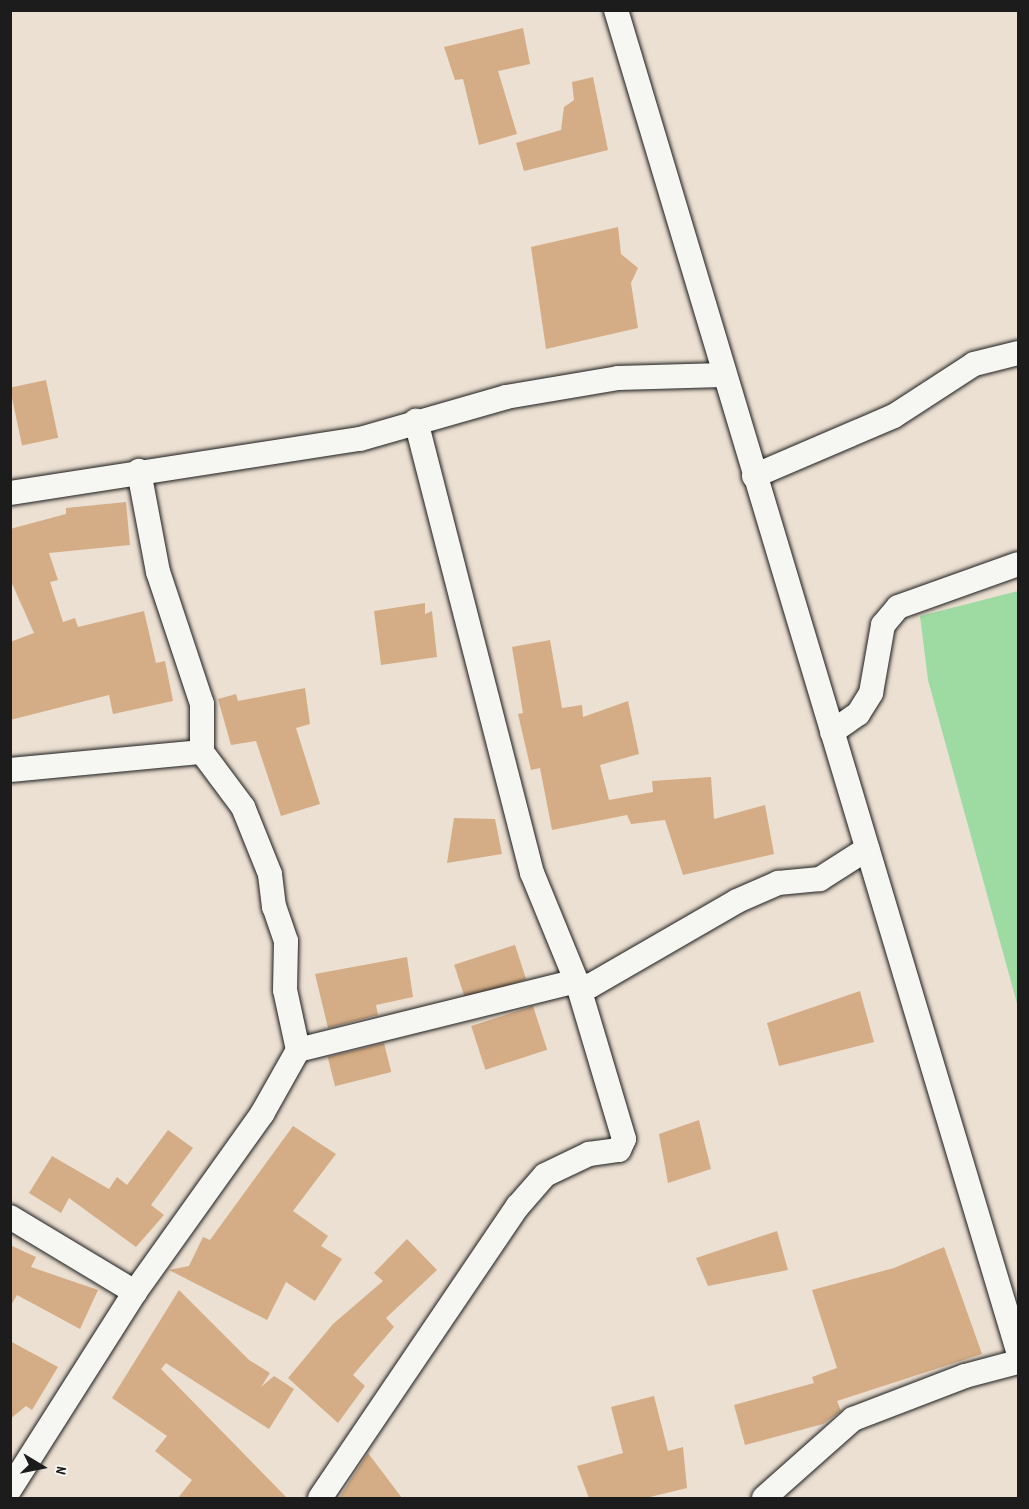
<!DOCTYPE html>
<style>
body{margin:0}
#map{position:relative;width:1029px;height:1509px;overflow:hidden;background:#ece0d2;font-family:Dekko,sans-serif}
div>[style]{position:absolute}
.green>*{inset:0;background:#9edba2}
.building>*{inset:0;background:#d4ad86;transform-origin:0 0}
.roads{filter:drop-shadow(0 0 2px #1c1c1c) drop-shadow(0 0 2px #1c1c1c)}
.minor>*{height:24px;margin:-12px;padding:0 12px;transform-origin:12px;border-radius:12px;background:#f6f6f2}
span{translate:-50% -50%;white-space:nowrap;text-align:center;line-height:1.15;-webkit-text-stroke:4.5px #f6f6f2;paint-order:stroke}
.frame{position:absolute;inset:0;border:12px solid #1c1c1c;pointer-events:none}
.north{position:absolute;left:12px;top:1437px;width:60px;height:60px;-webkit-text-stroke:4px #f6f6f2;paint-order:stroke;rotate:100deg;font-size:16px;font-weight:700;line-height:24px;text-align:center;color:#1c1c1c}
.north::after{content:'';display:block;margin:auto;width:21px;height:27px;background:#1c1c1c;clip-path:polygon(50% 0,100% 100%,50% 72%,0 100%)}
</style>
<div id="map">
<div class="green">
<div style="clip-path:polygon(1018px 591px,1018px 1007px,928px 680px,920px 616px)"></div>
</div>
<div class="building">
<div style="clip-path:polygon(523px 28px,530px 64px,498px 71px,517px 134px,479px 145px,463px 79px,455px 80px,444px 47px)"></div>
<div style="clip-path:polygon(593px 77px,608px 150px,524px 171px,516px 143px,561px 130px,564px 107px,574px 100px,572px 82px)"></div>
<div style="clip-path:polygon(618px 227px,621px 254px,638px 268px,631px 283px,638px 328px,546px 349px,531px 247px)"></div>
<div style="left:46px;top:380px;width:59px;height:37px;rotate:78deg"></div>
<div style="clip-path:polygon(126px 502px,130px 545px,49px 553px,58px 580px,50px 582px,63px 622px,75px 618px,78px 627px,144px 611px,156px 663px,165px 661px,173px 701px,113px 714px,109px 695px,10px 720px,10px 642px,34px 633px,10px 579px,10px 529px,66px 514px,66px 508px)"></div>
<div style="clip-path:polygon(425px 603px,425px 614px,432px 611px,437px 657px,381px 665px,374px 611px)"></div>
<div style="clip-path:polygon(550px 640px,562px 708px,582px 705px,583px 717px,628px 701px,639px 754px,600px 765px,609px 800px,653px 792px,652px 781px,711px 777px,714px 819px,765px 805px,774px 854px,683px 875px,665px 820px,631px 824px,627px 815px,552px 830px,540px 768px,531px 770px,518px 714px,523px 713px,512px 647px)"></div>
<div style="clip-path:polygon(305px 688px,310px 724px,296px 728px,320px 804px,281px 816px,256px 741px,231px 745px,218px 699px,236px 694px,238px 701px)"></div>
<div style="clip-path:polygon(454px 818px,495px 819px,502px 854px,447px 863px)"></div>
<div style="left:515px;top:945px;width:36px;height:64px;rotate:72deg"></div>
<div style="clip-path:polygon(407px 957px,413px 997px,376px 1005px,378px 1015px,328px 1028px,315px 974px)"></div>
<div style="clip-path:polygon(860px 991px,874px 1042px,779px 1066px,767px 1023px)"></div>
<div style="left:533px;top:1006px;width:46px;height:65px;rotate:72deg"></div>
<div style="left:384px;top:1043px;width:30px;height:58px;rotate:76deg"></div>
<div style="clip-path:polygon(699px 1120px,711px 1169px,668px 1183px,659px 1134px)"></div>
<div style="clip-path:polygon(293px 1126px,336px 1154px,293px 1211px,328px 1236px,321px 1246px,342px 1259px,315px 1301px,286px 1282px,267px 1320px,169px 1270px,189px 1266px,203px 1237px,210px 1240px)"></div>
<div style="clip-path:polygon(168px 1130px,193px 1148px,151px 1205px,164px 1215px,136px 1247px,69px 1198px,61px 1213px,29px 1193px,52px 1156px,109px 1189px,117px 1177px,127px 1185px)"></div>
<div style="clip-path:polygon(777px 1231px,788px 1270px,708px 1286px,696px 1258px)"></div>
<div style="clip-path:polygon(407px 1239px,437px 1270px,386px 1318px,394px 1327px,353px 1375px,365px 1386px,338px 1423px,288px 1378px,333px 1324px,383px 1281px,374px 1273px)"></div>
<div style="clip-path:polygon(10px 1245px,36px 1257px,31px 1267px,98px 1290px,80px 1329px,17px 1295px,10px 1307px)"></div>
<div style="clip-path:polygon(944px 1247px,982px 1354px,837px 1401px,841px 1411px,823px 1424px,745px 1445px,734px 1405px,814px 1383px,812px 1377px,837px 1368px,812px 1290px,894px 1268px)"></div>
<div style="clip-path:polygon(179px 1290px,249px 1360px,270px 1373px,261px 1387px,274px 1376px,294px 1389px,269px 1429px,166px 1363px,161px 1369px,287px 1498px,178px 1498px,192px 1480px,155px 1451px,167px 1436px,112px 1398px)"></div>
<div style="clip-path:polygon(10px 1341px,58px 1367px,32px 1410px,26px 1406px,10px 1419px)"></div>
<div style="clip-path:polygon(654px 1396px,668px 1451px,683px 1447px,687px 1488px,646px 1498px,589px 1498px,577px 1466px,623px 1453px,611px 1407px)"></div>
<div style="clip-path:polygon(368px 1453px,402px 1498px,339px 1498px)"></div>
</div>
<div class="roads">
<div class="minor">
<div style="left:616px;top:10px;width:1400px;rotate:73.31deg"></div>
<div style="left:754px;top:476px;width:152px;rotate:-23.2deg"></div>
<div style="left:894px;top:416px;width:95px;rotate:-33deg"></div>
<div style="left:974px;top:364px;width:45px;rotate:-14deg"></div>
<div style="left:10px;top:493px;width:354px;rotate:-8.8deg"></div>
<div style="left:360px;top:439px;width:152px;rotate:-16deg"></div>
<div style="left:506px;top:397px;width:114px;rotate:-9.6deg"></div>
<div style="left:618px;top:378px;width:105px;rotate:-1.6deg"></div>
<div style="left:832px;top:732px;width:32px;rotate:-35deg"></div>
<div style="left:858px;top:714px;width:25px;rotate:-58deg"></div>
<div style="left:871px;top:693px;width:69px;rotate:-80deg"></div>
<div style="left:883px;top:625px;width:23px;rotate:-50deg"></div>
<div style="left:898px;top:607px;width:127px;rotate:-19.7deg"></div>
<div style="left:10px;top:770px;width:193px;rotate:-5.4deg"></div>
<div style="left:202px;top:752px;width:48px;rotate:-90deg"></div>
<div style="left:202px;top:704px;width:139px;rotate:-108.4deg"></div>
<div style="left:158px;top:572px;width:103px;rotate:-100.7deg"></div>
<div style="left:578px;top:985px;width:12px;rotate:5deg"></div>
<div style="left:590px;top:986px;width:170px;rotate:-30deg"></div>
<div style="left:737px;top:901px;width:45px;rotate:-23.7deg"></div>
<div style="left:778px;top:883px;width:42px;rotate:-5.4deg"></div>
<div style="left:820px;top:879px;width:56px;rotate:-32.6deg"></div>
<div style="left:298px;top:1050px;width:286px;rotate:-13.9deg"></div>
<div style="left:10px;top:1217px;width:146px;rotate:31deg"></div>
<div style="left:10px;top:1489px;width:233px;rotate:-57.6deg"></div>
<div style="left:135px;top:1292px;width:219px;rotate:-54.5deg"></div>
<div style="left:262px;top:1114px;width:73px;rotate:-60.6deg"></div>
<div style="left:298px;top:1050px;width:61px;rotate:-102.2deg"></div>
<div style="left:285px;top:990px;width:49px;rotate:-88.8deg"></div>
<div style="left:286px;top:941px;width:36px;rotate:-109deg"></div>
<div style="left:274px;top:907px;width:33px;rotate:-97deg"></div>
<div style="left:270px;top:874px;width:72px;rotate:-111.9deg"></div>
<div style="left:243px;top:807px;width:69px;rotate:-126.7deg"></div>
<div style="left:320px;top:1498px;width:353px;rotate:-55.9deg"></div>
<div style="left:518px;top:1206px;width:41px;rotate:-48.9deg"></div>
<div style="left:545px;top:1175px;width:49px;rotate:-25.5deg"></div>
<div style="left:589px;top:1154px;width:30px;rotate:-8deg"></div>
<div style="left:619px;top:1150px;width:12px;rotate:-66deg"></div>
<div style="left:624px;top:1139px;width:161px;rotate:-106.6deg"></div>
<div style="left:578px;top:985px;width:121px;rotate:-112.3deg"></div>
<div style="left:532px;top:873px;width:467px;rotate:-104.4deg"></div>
<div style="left:764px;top:1498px;width:119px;rotate:-41.6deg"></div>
<div style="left:853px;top:1419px;width:120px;rotate:-21deg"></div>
<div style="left:965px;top:1376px;width:55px;rotate:-14.8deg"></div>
</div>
</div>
<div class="frame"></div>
<div class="north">N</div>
</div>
